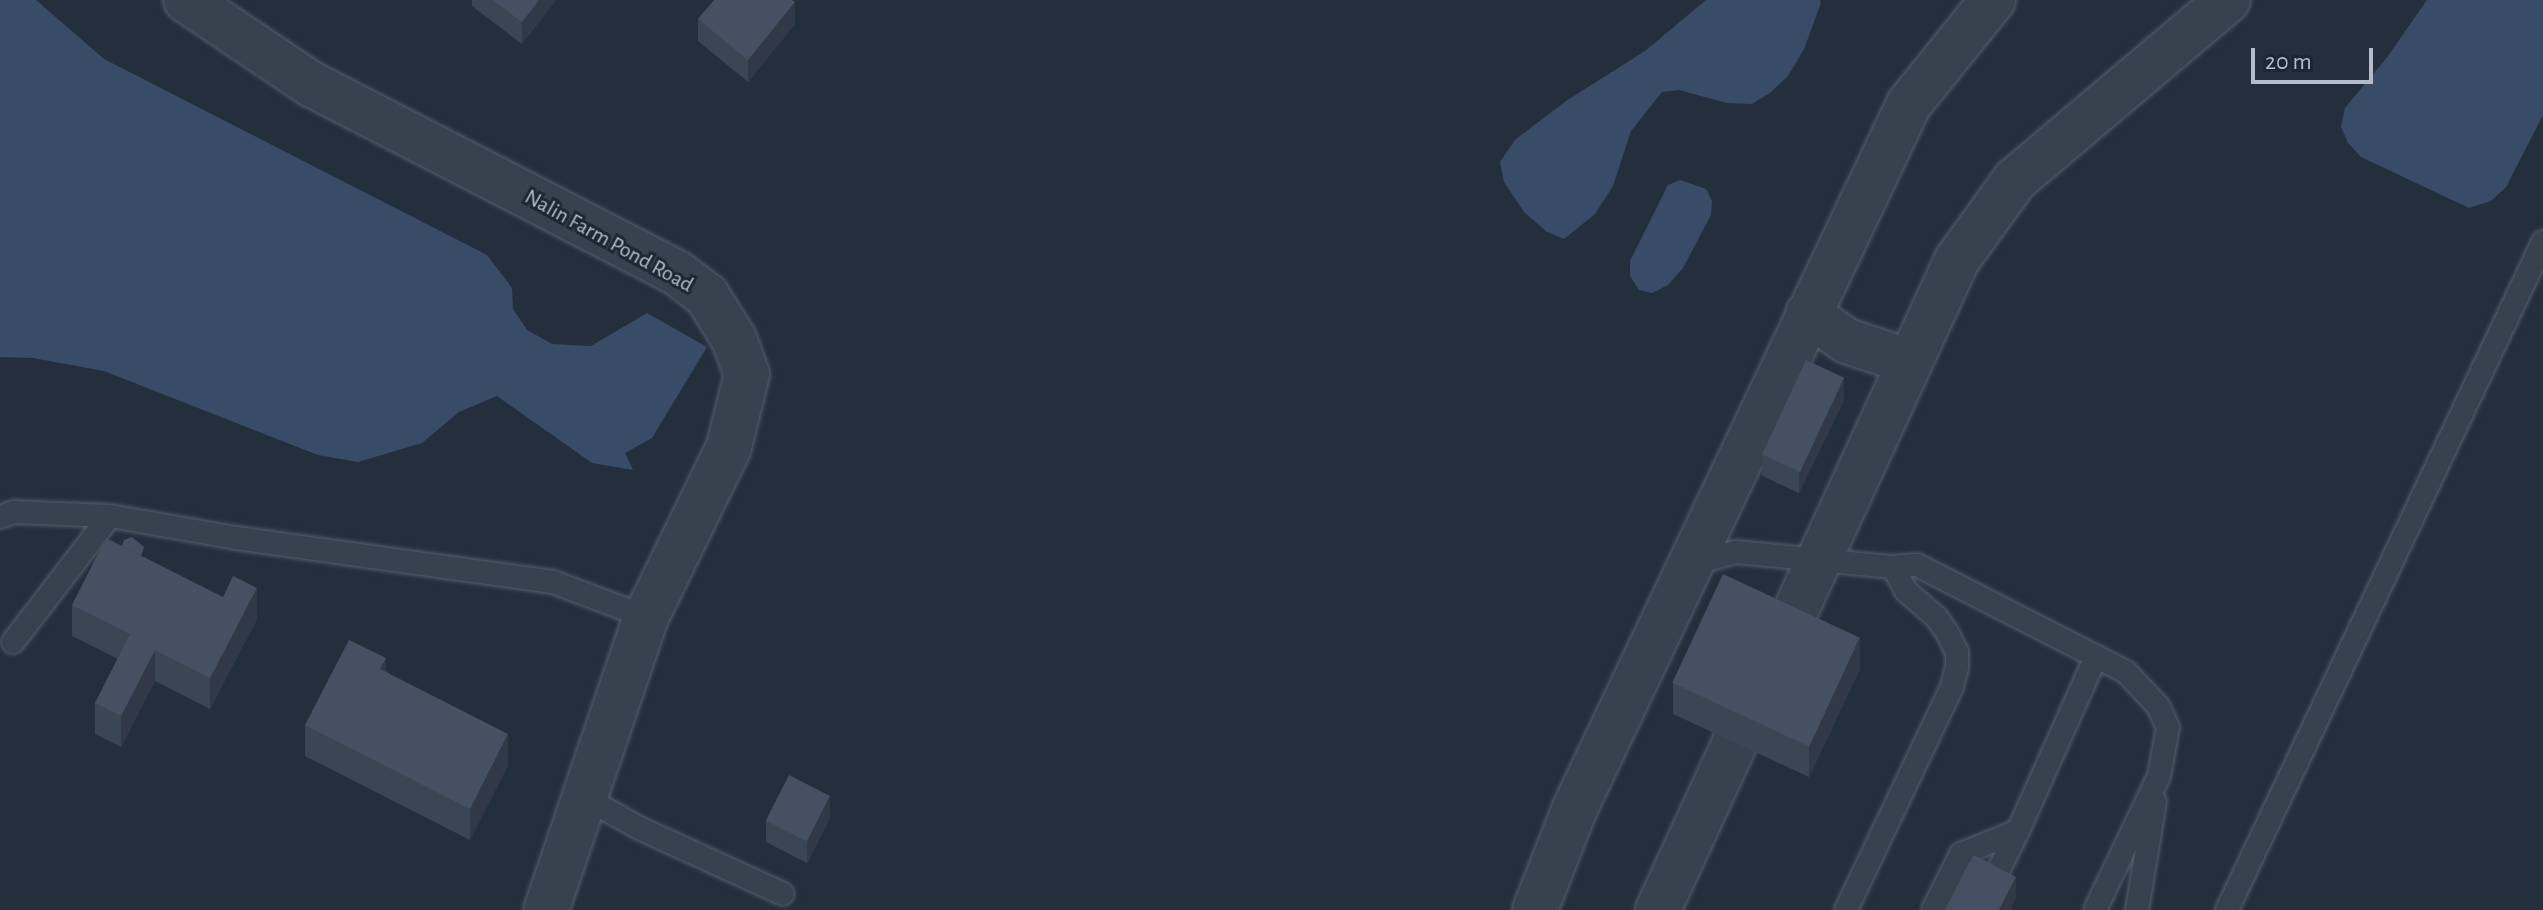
<!DOCTYPE html>
<style>
body{margin:0}
#map{position:relative;width:2543px;height:910px;overflow:hidden;background:#242f3e;font-family:"Alegreya Sans",sans-serif}
div>[style]{position:absolute}
.water>*{inset:0;background:#394c67}
.roads{filter:drop-shadow(0 0 2px #565f6c) drop-shadow(0 0 2px #565f6c)}
.service>*{height:22px;margin:-11px;padding:0 11px;transform-origin:11px;border-radius:11px;background:#38414e}
.minor>*{height:44px;margin:-22px;padding:0 22px;transform-origin:22px;border-radius:22px;background:#38414e}
.wall>*{inset:0;background:#3b4654}
.shaded-wall>*{inset:0;background:#303945}
.building>*{inset:0;background:#455162;transform-origin:0 0}
span{translate:-50% -50%;white-space:nowrap;text-align:center;line-height:1.15;-webkit-text-stroke:6px #1d2633;paint-order:stroke}
.street-label{font-size:22px;color:#b4bcc9}
.scale{position:absolute;left:2251px;top:48px;width:122px;height:36px;box-sizing:border-box;border:4px solid #b4bcc9;border-top:0;padding-left:10px;font-size:24px;line-height:28px;white-space:nowrap;color:#b4bcc9;-webkit-text-stroke:6px #1d2633;paint-order:stroke}
</style>
<div id="map">
<div class="water">
<div style="clip-path:polygon(0 0,36px 0,104px 59px,487px 255px,512px 288px,513px 309px,527px 330px,552px 344px,591px 346px,647px 313px,707px 347px,652px 438px,625px 453px,633px 470px,592px 463px,497px 396px,459px 412px,422px 443px,358px 462px,318px 455px,104px 371px,33px 358px,0 357px)"></div>
<div style="clip-path:polygon(1706px 0,1820px 0,1821px 3px,1804px 49px,1788px 76px,1770px 93px,1752px 104px,1727px 103px,1679px 90px,1662px 92px,1631px 131px,1613px 186px,1595px 214px,1564px 239px,1547px 232px,1524px 212px,1504px 182px,1500px 162px,1515px 140px,1566px 101px,1645px 51px)"></div>
<div style="clip-path:polygon(2427px 0,2543px 0,2543px 115px,2506px 187px,2491px 201px,2469px 208px,2361px 157px,2348px 143px,2341px 127px,2345px 108px,2388px 56px)"></div>
<div style="clip-path:polygon(1680px 180px,1706px 189px,1712px 201px,1711px 215px,1683px 268px,1668px 285px,1652px 293px,1639px 290px,1630px 276px,1630px 261px,1668px 185px)"></div>
</div>
<div class="roads">
<div class="service">
<div style="left:0;top:517px;width:15px;rotate:-20deg"></div>
<div style="left:14px;top:512px;width:96px;rotate:2.4deg"></div>
<div style="left:110px;top:516px;width:128px;rotate:9.9deg"></div>
<div style="left:236px;top:538px;width:320px;rotate:7.9deg"></div>
<div style="left:553px;top:582px;width:99px;rotate:20.6deg"></div>
<div style="left:1691px;top:564px;width:47px;rotate:-14.9deg"></div>
<div style="left:1736px;top:552px;width:158px;rotate:5.5deg"></div>
<div style="left:13px;top:642px;width:159px;rotate:-52.4deg"></div>
<div style="left:584px;top:797px;width:63px;rotate:29.4deg"></div>
<div style="left:639px;top:828px;width:158px;rotate:24.6deg"></div>
<div style="left:1846px;top:910px;width:247px;rotate:-64.6deg"></div>
<div style="left:1952px;top:687px;width:21px;rotate:-76deg"></div>
<div style="left:1957px;top:667px;width:15px;rotate:-90deg"></div>
<div style="left:1957px;top:652px;width:20px;rotate:-117deg"></div>
<div style="left:1948px;top:634px;width:21px;rotate:-125deg"></div>
<div style="left:1936px;top:617px;width:40px;rotate:-139deg"></div>
<div style="left:1906px;top:591px;width:27px;rotate:-118deg"></div>
<div style="left:1893px;top:567px;width:24px;rotate:-5deg"></div>
<div style="left:1917px;top:565px;width:235px;rotate:27.1deg"></div>
<div style="left:2126px;top:672px;width:47px;rotate:46.7deg"></div>
<div style="left:2158px;top:706px;width:23px;rotate:65deg"></div>
<div style="left:2168px;top:727px;width:50px;rotate:100.4deg"></div>
<div style="left:2159px;top:776px;width:148px;rotate:115.5deg"></div>
<div style="left:1933px;top:910px;width:63px;rotate:-63.4deg"></div>
<div style="left:1961px;top:854px;width:61px;rotate:-22deg"></div>
<div style="left:2018px;top:831px;width:191px;rotate:-65.9deg"></div>
<div style="left:1979px;top:910px;width:88px;rotate:-63.7deg"></div>
<div style="left:2137px;top:910px;width:110px;rotate:-80.6deg"></div>
<div style="left:2227px;top:910px;width:739px;rotate:-64.68deg"></div>
</div>
<div class="minor">
<div style="left:186px;top:0;width:151px;rotate:33.9deg"></div>
<div style="left:311px;top:84px;width:412px;rotate:27.3deg"></div>
<div style="left:677px;top:273px;width:38px;rotate:37deg"></div>
<div style="left:707px;top:296px;width:51px;rotate:57.9deg"></div>
<div style="left:734px;top:339px;width:37px;rotate:70deg"></div>
<div style="left:747px;top:374px;width:75px;rotate:103.9deg"></div>
<div style="left:729px;top:447px;width:189px;rotate:116deg"></div>
<div style="left:646px;top:617px;width:310px;rotate:108.8deg"></div>
<div style="left:1808px;top:314px;width:47px;rotate:34.7deg"></div>
<div style="left:1847px;top:341px;width:66px;rotate:18.4deg"></div>
<div style="left:1535px;top:910px;width:110px;rotate:-68.6deg"></div>
<div style="left:1575px;top:808px;width:779px;rotate:-64.62deg"></div>
<div style="left:1909px;top:104px;width:134px;rotate:-51.1deg"></div>
<div style="left:1658px;top:910px;width:715px;rotate:-65.3deg"></div>
<div style="left:1957px;top:260px;width:99px;rotate:-54.1deg"></div>
<div style="left:2015px;top:180px;width:279px;rotate:-40.2deg"></div>
</div>
</div>
<div class="wall">
<div style="clip-path:polygon(472px 0,556px 0,522px 44px,472px 6px)"></div>
<div style="clip-path:polygon(698px 19px,795px 24px,748px 82px,698px 41px)"></div>
<div style="clip-path:polygon(1844px 400px,1799px 493px,1762px 476px,1762px 454px)"></div>
<div style="clip-path:polygon(144px 557px,257px 619px,210px 709px,155px 681px,121px 747px,95px 734px,95px 703px,118px 659px,72px 636px,72px 605px)"></div>
<div style="clip-path:polygon(1860px 669px,1809px 777px,1673px 714px,1673px 683px)"></div>
<div style="clip-path:polygon(386px 671px,508px 765px,470px 840px,305px 756px,305px 725px)"></div>
<div style="clip-path:polygon(830px 818px,807px 863px,766px 842px,766px 820px)"></div>
</div>
<div class="shaded-wall">
<div style="clip-path:polygon(539px 0,556px 0,522px 44px,522px 22px)"></div>
<div style="clip-path:polygon(795px 2px,795px 24px,748px 82px,748px 60px)"></div>
<div style="clip-path:polygon(1844px 378px,1844px 400px,1799px 493px,1799px 471px)"></div>
<div style="clip-path:polygon(257px 588px,257px 619px,210px 709px,210px 678px)"></div>
<div style="clip-path:polygon(1860px 638px,1860px 669px,1809px 777px,1809px 746px)"></div>
<div style="clip-path:polygon(155px 650px,155px 681px,121px 747px,121px 716px)"></div>
<div style="clip-path:polygon(386px 658px,386px 689px,380px 669px)"></div>
<div style="clip-path:polygon(508px 734px,508px 765px,470px 840px,470px 809px)"></div>
<div style="clip-path:polygon(830px 796px,830px 818px,807px 863px,807px 841px)"></div>
<div style="clip-path:polygon(2016px 877px,2016px 899px,2011px 910px,1999px 910px)"></div>
</div>
<div class="building">
<div style="clip-path:polygon(493px 0,539px 0,522px 22px)"></div>
<div style="clip-path:polygon(714px 0,792px 0,795px 2px,748px 60px,698px 19px)"></div>
<div style="left:1806px;top:360px;width:42px;height:104px;rotate:25deg"></div>
<div style="clip-path:polygon(132px 537px,144px 547px,141px 556px,122px 546px,124px 540px)"></div>
<div style="clip-path:polygon(106px 538px,223px 597px,233px 576px,257px 588px,210px 678px,155px 650px,121px 716px,95px 703px,130px 634px,72px 605px)"></div>
<div style="left:1723px;top:574px;width:151px;height:120px;rotate:25deg"></div>
<div style="clip-path:polygon(349px 640px,386px 658px,380px 669px,508px 734px,470px 809px,305px 725px)"></div>
<div style="left:789px;top:775px;width:46px;height:51px;rotate:27deg"></div>
<div style="clip-path:polygon(1974px 855px,2016px 877px,1999px 910px,1945px 910px)"></div>
</div>
<div class="street-label">
<span style="left:609px;top:241px;rotate:29deg">Nalin Farm Pond Road</span>
</div>
<div class="scale">20 m</div>
</div>
